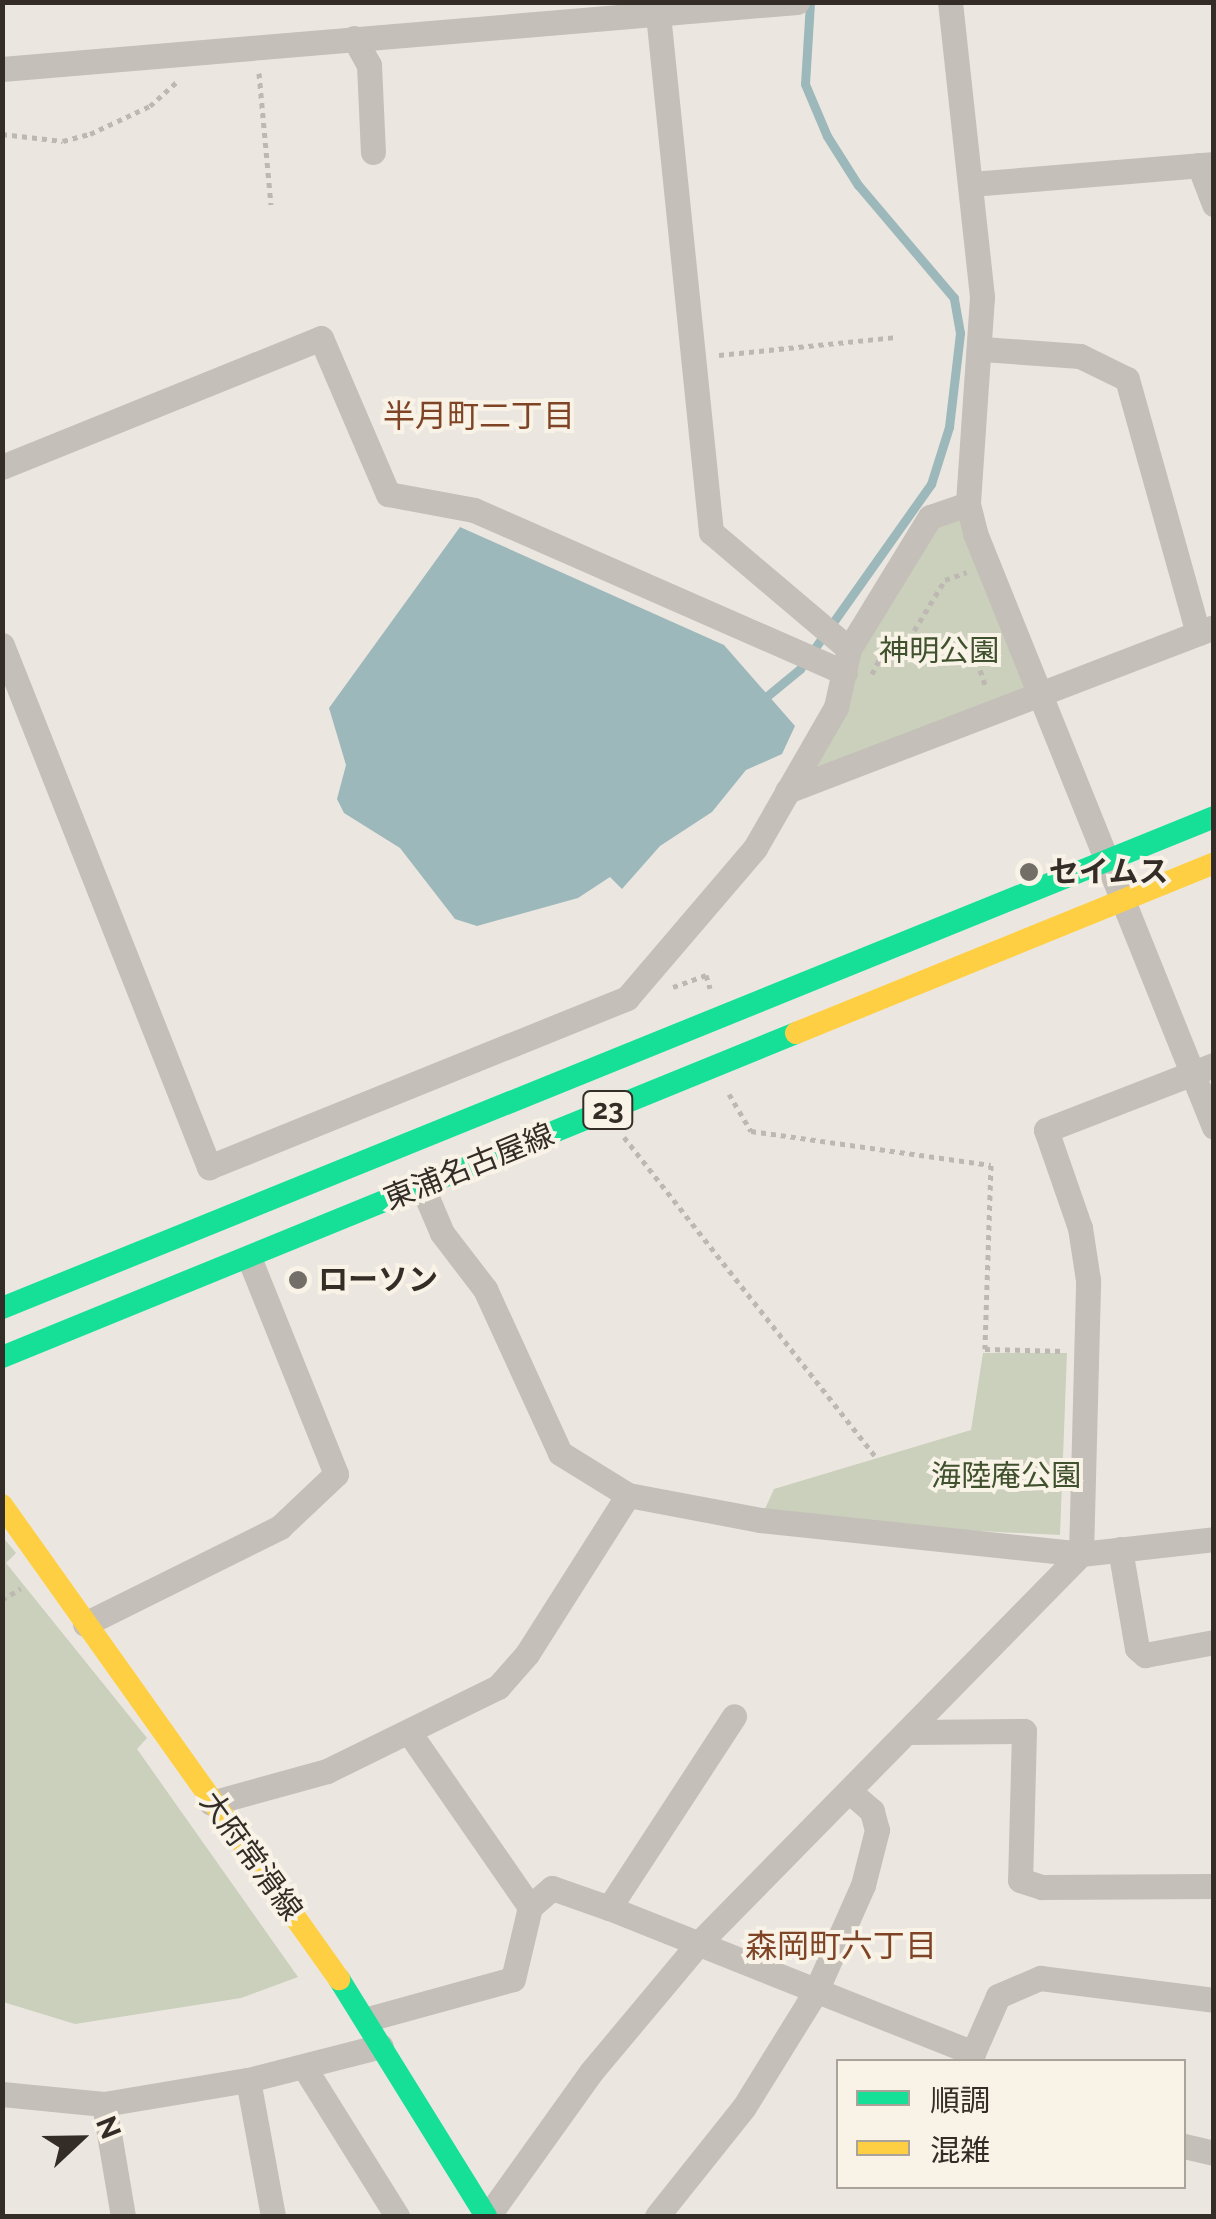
<!DOCTYPE html>
<meta charset="utf-8">
<style>
body{margin:0}
#map{position:relative;width:1216px;height:2219px;overflow:hidden;background:#ebe7e0;font-family:Raleway,"Noto Sans JP",sans-serif}
div>[style]{position:absolute}
.green>*{inset:0;background:#cad0bb}
.water>*{inset:0;background:#9db8bb}
.stream>*{height:9px;margin:-4.5px;padding:0 4.5px;transform-origin:4.5px;border-radius:4.5px;background:#9db8bb}
.path>*{height:5px;margin-top:-2.5px;transform-origin:0;background:repeating-linear-gradient(90deg,#bdb8b1 0 5px,transparent 0 10px)}
.street>*{height:25px;margin:-12.5px;padding:0 12.5px;transform-origin:12.5px;border-radius:12.5px;background:#c4bfb8}
.fast>*{height:22px;margin:-11px;padding:0 11px;transform-origin:11px;border-radius:11px;background:#16e098}
.slow>*{height:22px;margin:-11px;padding:0 11px;transform-origin:11px;border-radius:11px;background:#ffcf43}
.dots>*{width:28px;height:28px;translate:-50% -50%;box-sizing:border-box;border:5px solid #f8f2e7;border-radius:50%}
span{translate:-50% -50%;white-space:nowrap;text-align:center;line-height:1.15;-webkit-text-stroke:8px #f8f2e7;paint-order:stroke}
.shield-label span{padding:2px 8px;background:#f8f2e7;border:2px solid;border-radius:8px;-webkit-text-stroke-width:0}
.shield-label{font-size:28px;color:#342d27;font-weight:700}
.park-label{font-size:30px;color:#40512d}
.poi-label{font-size:30px;color:#342d27;font-weight:700}
.left{translate:0 -50%;text-align:left}
.street-label{font-size:30px;color:#342d27}
.neighbourhood-label{font-size:32px;color:#7e4425}
.frame{position:absolute;inset:0;border:5px solid #342d27;pointer-events:none}
.legend{position:absolute;left:836px;top:2059px;width:350px;height:130px;box-sizing:border-box;background:#f8f2e7;border:2px solid #aaa39a;margin:0;padding:12px 18px;list-style:none;font-size:30px;color:#342d27}
.legend li{display:flex;align-items:center;gap:20px;height:50px}
.legend b{width:50px;border:2px solid #aaa39a}
.north{position:absolute;left:30px;top:2089px;width:100px;height:100px;-webkit-text-stroke:8px #f8f2e7;paint-order:stroke;rotate:68deg;font-size:28px;font-weight:700;line-height:40px;text-align:center;color:#342d27}
.north::after{content:'';display:block;margin:auto;width:35px;height:45px;background:#342d27;clip-path:polygon(50% 0,100% 100%,50% 72%,0 100%)}
</style>
<div id="map">
<div class="green">
<div style="clip-path:polygon(968px 504px,1039px 698px,787px 791px,930px 517px)"></div>
<div style="clip-path:polygon(983px 1353px,1067px 1353px,1060px 1535px,760px 1520px,774px 1489px,971px 1430px)"></div>
<div style="clip-path:polygon(2px 1536px,16px 1553px,6px 1563px,147px 1738px,137px 1749px,298px 1977px,241px 1998px,75px 2024px,3px 2002px)"></div>
</div>
<div class="water">
<div style="clip-path:polygon(460px 527px,724px 645px,795px 726px,782px 754px,746px 770px,712px 812px,660px 846px,622px 889px,610px 877px,578px 898px,477px 926px,455px 919px,400px 848px,344px 813px,337px 799px,346px 765px,329px 708px)"></div>
</div>
<div class="stream">
<div style="left:761px;top:701px;width:50px;rotate:-39.4deg"></div>
<div style="left:800px;top:669px;width:227px;rotate:-54.7deg"></div>
<div style="left:931px;top:484px;width:60px;rotate:-72.5deg"></div>
<div style="left:949px;top:427px;width:95px;rotate:-83.3deg"></div>
<div style="left:960px;top:333px;width:36px;rotate:-100deg"></div>
<div style="left:954px;top:298px;width:148px;rotate:-130.3deg"></div>
<div style="left:858px;top:185px;width:58px;rotate:-122.3deg"></div>
<div style="left:827px;top:136px;width:56px;rotate:-112.9deg"></div>
<div style="left:805px;top:84px;width:82px;rotate:-86.5deg"></div>
</div>
<div class="path">
<div style="left:259px;top:73px;width:132px;rotate:84.8deg"></div>
<div style="left:2px;top:134px;width:61px;rotate:6.5deg"></div>
<div style="left:63px;top:141px;width:28px;rotate:-15deg"></div>
<div style="left:90px;top:134px;width:66px;rotate:-25deg"></div>
<div style="left:150px;top:106px;width:39px;rotate:-42deg"></div>
<div style="left:719px;top:355px;width:177px;rotate:-5.8deg"></div>
<div style="left:909px;top:639px;width:69px;rotate:-58.6deg"></div>
<div style="left:945px;top:580px;width:23px;rotate:-20deg"></div>
<div style="left:872px;top:674px;width:28px;rotate:-63deg"></div>
<div style="left:885px;top:649px;width:26px;rotate:-23deg"></div>
<div style="left:909px;top:639px;width:66px;rotate:10.5deg"></div>
<div style="left:974px;top:651px;width:38px;rotate:72deg"></div>
<div style="left:673px;top:987px;width:35px;rotate:-20deg"></div>
<div style="left:706px;top:975px;width:14px;rotate:73deg"></div>
<div style="left:729px;top:1094px;width:43px;rotate:59.3deg"></div>
<div style="left:751px;top:1131px;width:242px;rotate:8.1deg"></div>
<div style="left:991px;top:1165px;width:184px;rotate:91.9deg"></div>
<div style="left:985px;top:1349px;width:79px;rotate:1.5deg"></div>
<div style="left:624px;top:1137px;width:406px;rotate:51.8deg"></div>
<div style="left:2px;top:1600px;width:22px;rotate:-32deg"></div>
</div>
<div class="street">
<div style="left:950px;top:2px;width:297px;rotate:83.8deg"></div>
<div style="left:982px;top:297px;width:207px;rotate:93.9deg"></div>
<div style="left:968px;top:504px;width:30px;rotate:76deg"></div>
<div style="left:975px;top:533px;width:640px;rotate:68.08deg"></div>
<div style="left:658px;top:14px;width:521px;rotate:84.16deg"></div>
<div style="left:711px;top:532px;width:181px;rotate:40.3deg"></div>
<div style="left:354px;top:38px;width:31px;rotate:61deg"></div>
<div style="left:369px;top:65px;width:87px;rotate:87.4deg"></div>
<div style="left:2px;top:69px;width:798px;rotate:-4.82deg"></div>
<div style="left:1199px;top:165px;width:42px;rotate:69deg"></div>
<div style="left:971px;top:184px;width:244px;rotate:-4.7deg"></div>
<div style="left:982px;top:349px;width:98px;rotate:4.1deg"></div>
<div style="left:1080px;top:356px;width:52px;rotate:26.1deg"></div>
<div style="left:1127px;top:379px;width:264px;rotate:74.4deg"></div>
<div style="left:2px;top:467px;width:344px;rotate:-22deg"></div>
<div style="left:321px;top:338px;width:170px;rotate:66.8deg"></div>
<div style="left:388px;top:494px;width:87px;rotate:10.5deg"></div>
<div style="left:474px;top:510px;width:405px;rotate:23.7deg"></div>
<div style="left:2px;top:645px;width:562px;rotate:68.37deg"></div>
<div style="left:209px;top:1167px;width:451px;rotate:-22deg"></div>
<div style="left:627px;top:998px;width:197px;rotate:-49.5deg"></div>
<div style="left:755px;top:848px;width:163px;rotate:-60.1deg"></div>
<div style="left:836px;top:707px;width:59px;rotate:-77.4deg"></div>
<div style="left:849px;top:649px;width:155px;rotate:-58.5deg"></div>
<div style="left:930px;top:517px;width:40px;rotate:-18.9deg"></div>
<div style="left:787px;top:791px;width:457px;rotate:-21deg"></div>
<div style="left:422px;top:1186px;width:51px;rotate:66.9deg"></div>
<div style="left:442px;top:1233px;width:71px;rotate:52.5deg"></div>
<div style="left:485px;top:1289px;width:180px;rotate:65.4deg"></div>
<div style="left:560px;top:1453px;width:80px;rotate:31.7deg"></div>
<div style="left:628px;top:1495px;width:134px;rotate:10.7deg"></div>
<div style="left:760px;top:1520px;width:323px;rotate:6deg"></div>
<div style="left:1081px;top:1554px;width:134px;rotate:-6.4deg"></div>
<div style="left:1120px;top:1549px;width:100px;rotate:80.3deg"></div>
<div style="left:1137px;top:1648px;width:11px;rotate:41deg"></div>
<div style="left:1145px;top:1655px;width:70px;rotate:-10.7deg"></div>
<div style="left:85px;top:1624px;width:218px;rotate:-26.4deg"></div>
<div style="left:280px;top:1527px;width:77px;rotate:-43.4deg"></div>
<div style="left:336px;top:1474px;width:233px;rotate:-111.9deg"></div>
<div style="left:911px;top:1732px;width:113px;rotate:-0.5deg"></div>
<div style="left:1024px;top:1731px;width:149px;rotate:91.5deg"></div>
<div style="left:1020px;top:1880px;width:23px;rotate:18deg"></div>
<div style="left:1042px;top:1887px;width:172px;rotate:-0.3deg"></div>
<div style="left:211px;top:1803px;width:120px;rotate:-15.4deg"></div>
<div style="left:327px;top:1771px;width:191px;rotate:-26.2deg"></div>
<div style="left:498px;top:1687px;width:44px;rotate:-48.7deg"></div>
<div style="left:527px;top:1654px;width:188px;rotate:-57.6deg"></div>
<div style="left:530px;top:1907px;width:29px;rotate:-41deg"></div>
<div style="left:552px;top:1888px;width:60px;rotate:19.3deg"></div>
<div style="left:609px;top:1908px;width:392px;rotate:21.7deg"></div>
<div style="left:973px;top:2053px;width:9px;rotate:108deg"></div>
<div style="left:609px;top:1908px;width:229px;rotate:-56.9deg"></div>
<div style="left:368px;top:2019px;width:150px;rotate:-15.4deg"></div>
<div style="left:513px;top:1979px;width:74px;rotate:-76.7deg"></div>
<div style="left:530px;top:1907px;width:209px;rotate:-124.7deg"></div>
<div style="left:973px;top:2053px;width:62px;rotate:-66.3deg"></div>
<div style="left:998px;top:1996px;width:46px;rotate:-23.2deg"></div>
<div style="left:1040px;top:1978px;width:175px;rotate:7.2deg"></div>
<div style="left:304px;top:2067px;width:176px;rotate:58deg"></div>
<div style="left:248px;top:2080px;width:138px;rotate:79.6deg"></div>
<div style="left:2px;top:2094px;width:102px;rotate:5.6deg"></div>
<div style="left:104px;top:2104px;width:146px;rotate:-9.5deg"></div>
<div style="left:248px;top:2080px;width:137px;rotate:-14.3deg"></div>
<div style="left:104px;top:2104px;width:114px;rotate:80.4deg"></div>
<div style="left:1184px;top:2146px;width:31px;rotate:13deg"></div>
<div style="left:488px;top:2216px;width:177px;rotate:-54.4deg"></div>
<div style="left:591px;top:2072px;width:167px;rotate:-50.1deg"></div>
<div style="left:698px;top:1944px;width:547px;rotate:-45.52deg"></div>
<div style="left:1081px;top:1554px;width:274px;rotate:-88.5deg"></div>
<div style="left:1088px;top:1280px;width:53px;rotate:-98.7deg"></div>
<div style="left:1080px;top:1228px;width:104px;rotate:-109.1deg"></div>
<div style="left:1046px;top:1130px;width:180px;rotate:-21.2deg"></div>
<div style="left:657px;top:2216px;width:139px;rotate:-51.4deg"></div>
<div style="left:744px;top:2107px;width:137px;rotate:-58.2deg"></div>
<div style="left:816px;top:1991px;width:116px;rotate:-66.1deg"></div>
<div style="left:863px;top:1885px;width:57px;rotate:-75.7deg"></div>
<div style="left:877px;top:1830px;width:20px;rotate:-105deg"></div>
<div style="left:872px;top:1811px;width:30px;rotate:-139deg"></div>
</div>
<div class="fast">
<div style="left:2px;top:1308px;width:1308px;rotate:-22.05deg"></div>
<div style="left:2px;top:1357px;width:858px;rotate:-22.2deg"></div>
<div style="left:339px;top:1979px;width:279px;rotate:58.2deg"></div>
</div>
<div class="slow">
<div style="left:796px;top:1033px;width:451px;rotate:-22.1deg"></div>
<div style="left:2px;top:1505px;width:582px;rotate:54.59deg"></div>
</div>
<div class="dots">
<div style="left:1029px;top:872px;background:#746e68"></div>
<div style="left:298px;top:1280px;background:#746e68"></div>
</div>
<div class="shield-label">
<span style="left:608px;top:1110px">23</span>
</div>
<div class="park-label">
<span style="left:939px;top:651px">神明公園</span>
<span style="left:1006px;top:1476px">海陸庵公園</span>
</div>
<div class="poi-label">
<span class="left" style="left:1049px;top:872px">セイムス</span>
<span class="left" style="left:318px;top:1280px">ローソン</span>
</div>
<div class="street-label">
<span style="left:469px;top:1167px;rotate:-22deg">東浦名古屋線</span>
<span style="left:251px;top:1856px;rotate:54deg">大府常滑線</span>
</div>
<div class="neighbourhood-label">
<span style="left:479px;top:416px">半月町二丁目</span>
<span style="left:841px;top:1946px">森岡町六丁目</span>
</div>
<div class="frame"></div>
<ul class="legend">
<li><b style="height:12px;background:#16e098"></b>順調</li>
<li><b style="height:12px;background:#ffcf43"></b>混雑</li>
</ul>
<div class="north">N</div>
</div>
